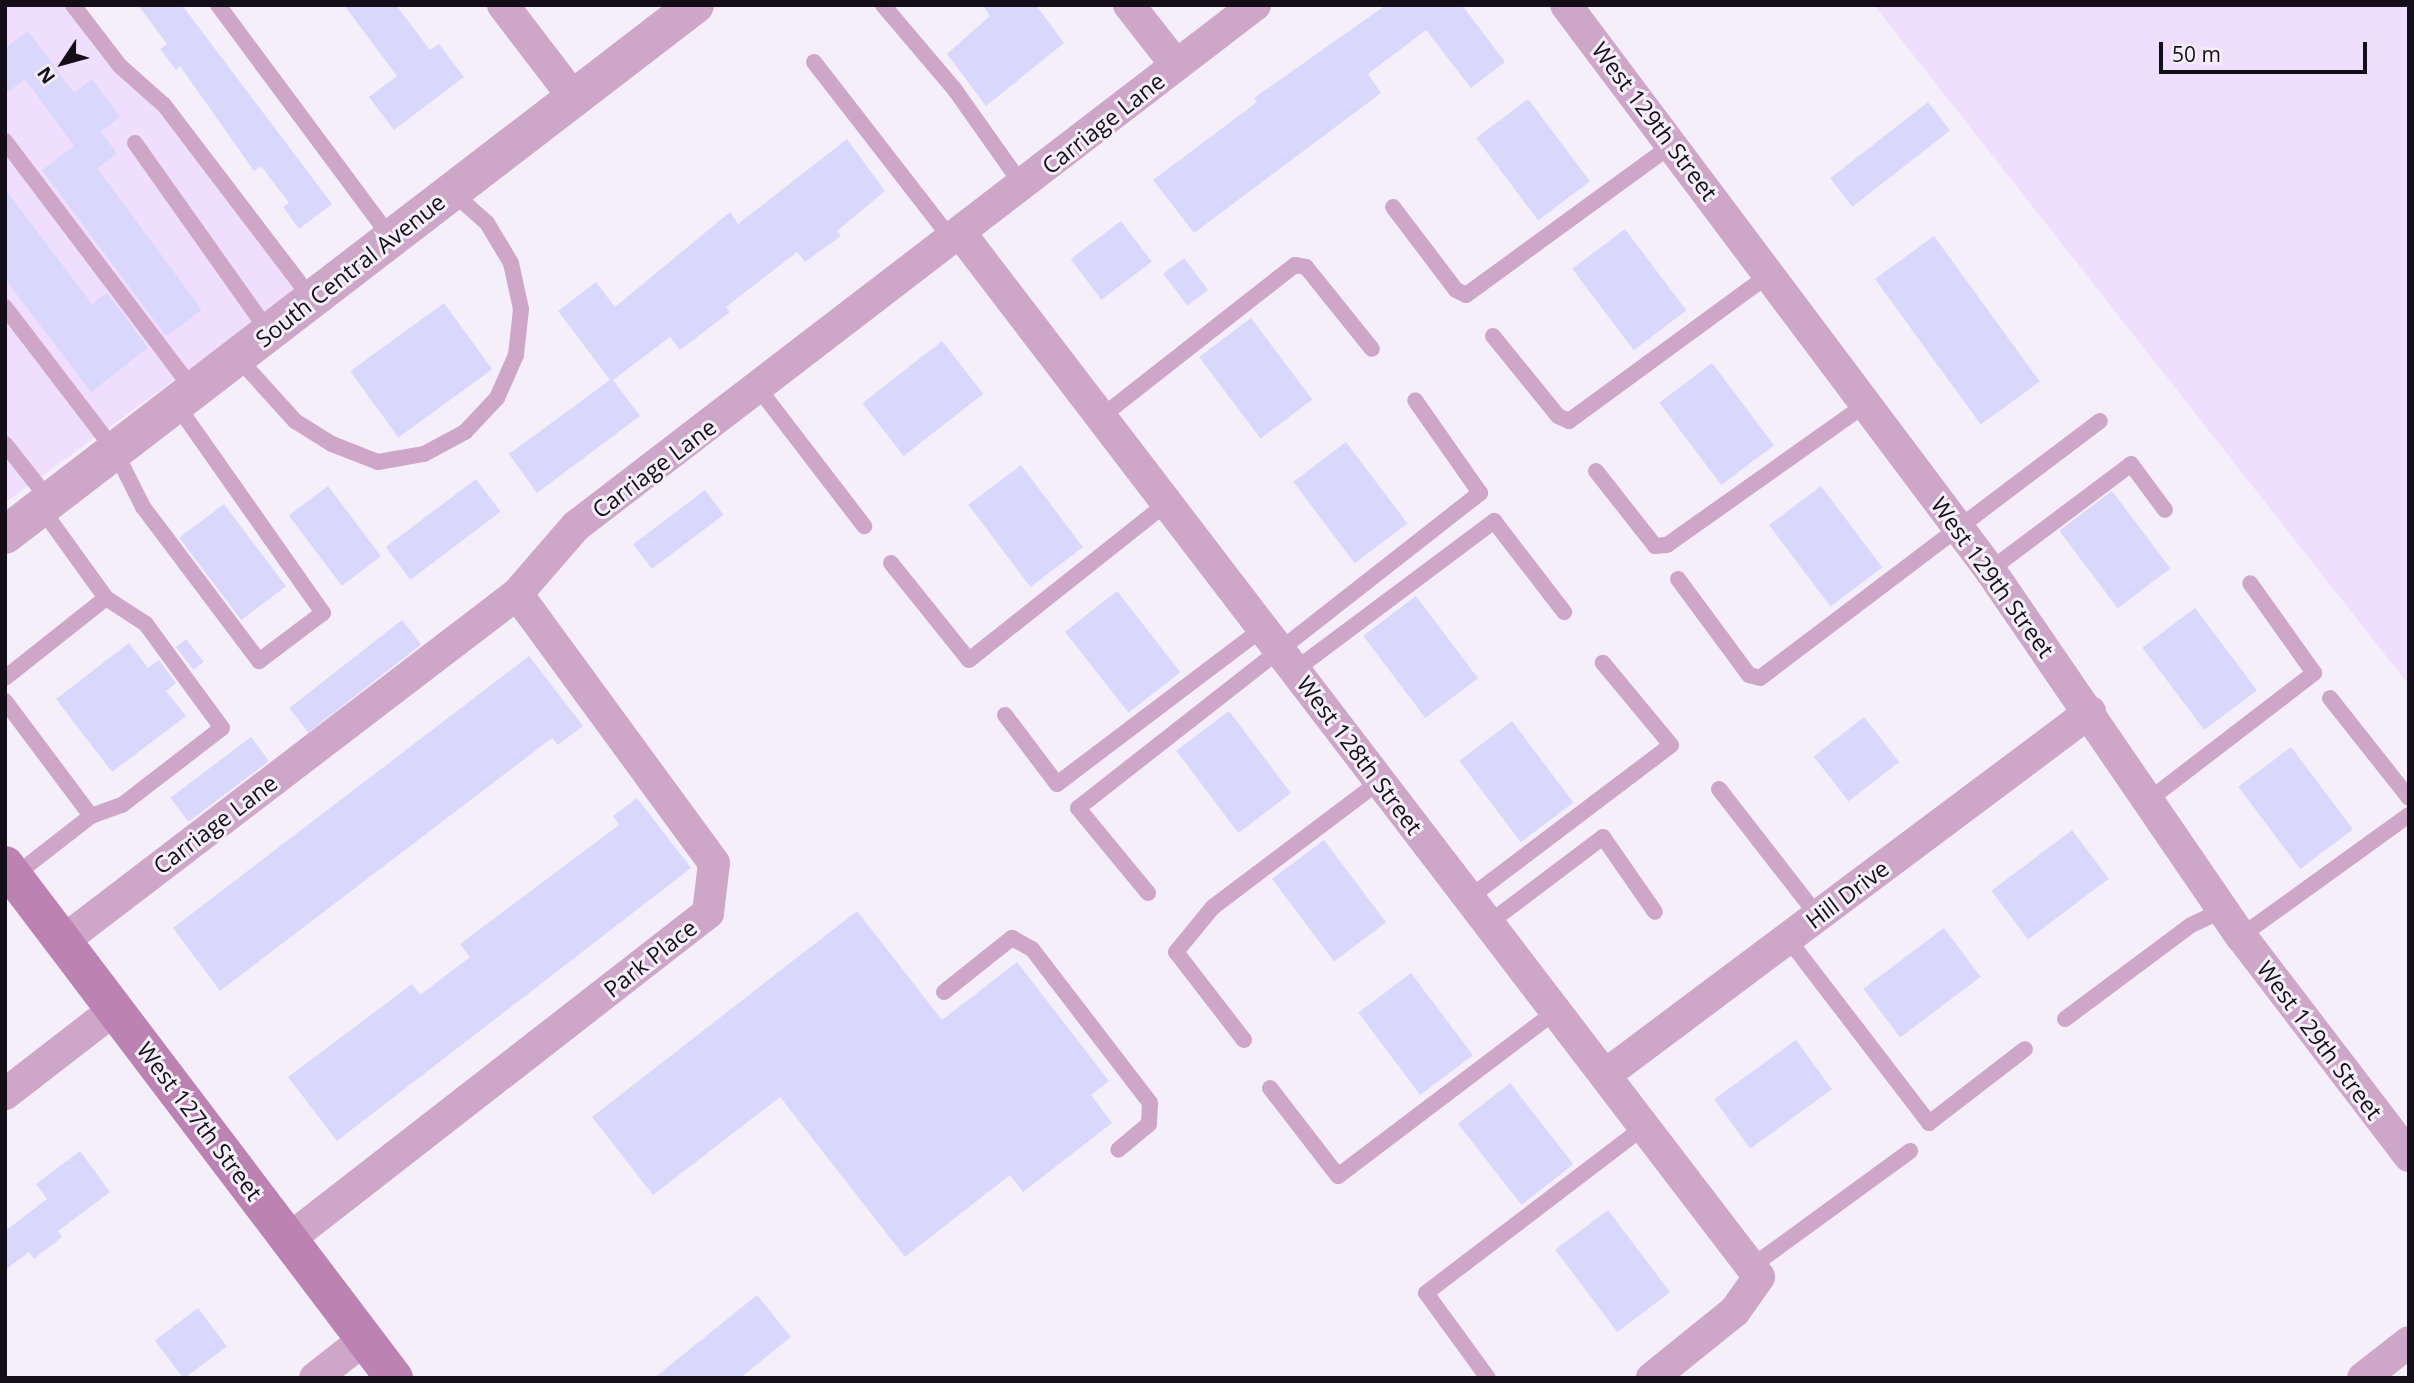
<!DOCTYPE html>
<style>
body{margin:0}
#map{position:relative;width:2414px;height:1383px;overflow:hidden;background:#f5effc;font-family:"Open Sans",sans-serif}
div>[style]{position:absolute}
.built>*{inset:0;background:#efdefe}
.building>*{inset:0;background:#d9d8fc;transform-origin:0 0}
.service>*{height:16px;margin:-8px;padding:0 8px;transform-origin:8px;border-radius:8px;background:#cea7c8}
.minor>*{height:32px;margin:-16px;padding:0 16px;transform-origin:16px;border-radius:16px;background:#cea7c8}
.tertiary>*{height:38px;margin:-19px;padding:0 19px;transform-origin:19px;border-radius:19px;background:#cea7c8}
.secondary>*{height:38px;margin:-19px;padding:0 19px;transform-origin:19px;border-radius:19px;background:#bb82b2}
span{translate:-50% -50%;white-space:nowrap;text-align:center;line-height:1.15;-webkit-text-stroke:6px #f5effc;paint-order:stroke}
.street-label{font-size:23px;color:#140e18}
.frame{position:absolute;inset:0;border:7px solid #140e18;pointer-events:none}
.north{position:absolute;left:28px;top:28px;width:70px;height:70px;-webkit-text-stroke:5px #f5effc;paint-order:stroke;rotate:234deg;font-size:19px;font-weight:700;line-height:28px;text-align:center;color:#140e18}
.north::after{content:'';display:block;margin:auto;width:24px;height:32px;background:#140e18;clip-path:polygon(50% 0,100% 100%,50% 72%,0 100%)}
.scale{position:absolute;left:2159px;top:42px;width:208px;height:32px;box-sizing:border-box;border:4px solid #140e18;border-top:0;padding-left:9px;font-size:21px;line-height:24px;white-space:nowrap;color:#140e18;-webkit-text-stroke:5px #f5effc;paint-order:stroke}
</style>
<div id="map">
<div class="built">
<div style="clip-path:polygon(5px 5px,63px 5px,106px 62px,156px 109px,298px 290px,5px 503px)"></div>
<div style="clip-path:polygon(1874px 5px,2409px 5px,2409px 685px)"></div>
</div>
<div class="building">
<div style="clip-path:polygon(138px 5px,182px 5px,332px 204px,299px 229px,283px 207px,289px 203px,261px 166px,254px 171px,180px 66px,176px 70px,160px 49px,167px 44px)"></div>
<div style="clip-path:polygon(344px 5px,396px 5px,430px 50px,439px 44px,464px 77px,394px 130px,369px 97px,397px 76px)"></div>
<div style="clip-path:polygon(983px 5px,1036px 5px,1064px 43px,986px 106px,947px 54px,990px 16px)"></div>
<div style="clip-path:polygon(1386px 5px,1462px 5px,1505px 62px,1471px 88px,1426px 30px,1368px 74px,1381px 93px,1194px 233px,1153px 180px,1257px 102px,1254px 98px)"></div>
<div style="clip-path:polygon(28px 31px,74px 93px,92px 79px,120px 117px,101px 131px,117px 154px,97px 168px,202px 310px,166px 336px,42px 170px,74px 146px,25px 79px,5px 94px,5px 48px)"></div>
<div style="left:1528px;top:99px;width:103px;height:65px;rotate:53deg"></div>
<div style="left:1928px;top:102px;width:36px;height:124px;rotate:52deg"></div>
<div style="clip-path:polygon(847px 139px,885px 191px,837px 231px,841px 236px,805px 262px,797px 252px,726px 307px,730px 312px,680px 350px,670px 337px,613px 380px,640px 416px,537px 493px,509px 454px,610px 380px,558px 311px,596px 282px,615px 307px,730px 212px,738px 224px)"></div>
<div style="clip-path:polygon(5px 189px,92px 304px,107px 293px,148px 348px,91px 392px,5px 279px)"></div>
<div style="left:1121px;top:221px;width:51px;height:63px;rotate:53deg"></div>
<div style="left:1625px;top:229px;width:102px;height:66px;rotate:53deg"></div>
<div style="left:1934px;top:236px;width:180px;height:73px;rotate:54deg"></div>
<div style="left:1184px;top:258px;width:40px;height:26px;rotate:53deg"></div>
<div style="left:444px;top:303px;width:82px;height:116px;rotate:54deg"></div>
<div style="left:1251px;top:318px;width:102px;height:65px;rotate:53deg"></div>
<div style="left:942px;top:341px;width:67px;height:101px;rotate:52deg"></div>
<div style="left:1712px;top:363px;width:103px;height:66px;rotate:53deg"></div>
<div style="left:1346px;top:442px;width:102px;height:66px;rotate:53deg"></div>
<div style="left:1021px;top:465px;width:103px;height:66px;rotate:53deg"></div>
<div style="left:476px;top:479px;width:41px;height:113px;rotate:53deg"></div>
<div style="left:328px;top:486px;width:88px;height:49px;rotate:53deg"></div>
<div style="left:1821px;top:486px;width:102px;height:65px;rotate:53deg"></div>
<div style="left:705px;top:490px;width:31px;height:90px;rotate:53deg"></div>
<div style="left:2112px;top:491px;width:97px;height:66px;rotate:53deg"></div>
<div style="left:224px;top:504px;width:103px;height:56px;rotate:53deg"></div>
<div style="left:1117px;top:591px;width:103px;height:66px;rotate:52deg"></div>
<div style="left:1416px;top:596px;width:103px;height:66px;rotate:53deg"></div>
<div style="left:2195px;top:608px;width:103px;height:66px;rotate:53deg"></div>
<div style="left:402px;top:620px;width:31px;height:143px;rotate:52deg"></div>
<div style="left:186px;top:639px;width:29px;height:13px;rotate:52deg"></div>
<div style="clip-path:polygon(129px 643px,148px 668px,159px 660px,176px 683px,166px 691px,186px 716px,112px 772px,56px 699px)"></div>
<div style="clip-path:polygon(529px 656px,583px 726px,558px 745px,552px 738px,220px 991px,173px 928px)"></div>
<div style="left:1229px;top:711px;width:103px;height:66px;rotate:53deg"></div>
<div style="left:1864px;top:717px;width:57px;height:64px;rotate:52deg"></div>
<div style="left:1512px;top:721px;width:102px;height:66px;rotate:53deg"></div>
<div style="left:251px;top:737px;width:30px;height:101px;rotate:53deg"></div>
<div style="left:2291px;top:747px;width:103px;height:66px;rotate:53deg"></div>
<div style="clip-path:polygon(637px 798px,691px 868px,337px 1141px,288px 1077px,412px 984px,420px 995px,470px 957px,460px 944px,619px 825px,613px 816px)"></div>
<div style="left:2072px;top:830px;width:61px;height:101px;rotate:53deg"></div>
<div style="left:1324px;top:840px;width:103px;height:65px;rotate:53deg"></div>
<div style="clip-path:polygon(857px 911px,942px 1020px,1017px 962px,1109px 1081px,1091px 1095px,1112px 1123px,1023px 1192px,1010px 1175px,905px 1257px,780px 1097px,653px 1195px,592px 1117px)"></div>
<div style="left:1944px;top:928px;width:61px;height:101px;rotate:53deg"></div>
<div style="left:1411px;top:973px;width:103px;height:66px;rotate:53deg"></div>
<div style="left:1796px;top:1040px;width:61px;height:101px;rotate:54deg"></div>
<div style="left:1510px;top:1083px;width:103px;height:66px;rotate:52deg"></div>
<div style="clip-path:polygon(80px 1151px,110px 1192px,58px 1231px,62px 1237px,34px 1259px,29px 1252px,5px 1270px,5px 1231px,47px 1199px,36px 1184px)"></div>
<div style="left:1608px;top:1210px;width:103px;height:66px;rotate:53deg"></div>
<div style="clip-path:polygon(757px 1295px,791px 1337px,740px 1378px,654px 1378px)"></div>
<div style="left:198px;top:1308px;width:48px;height:54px;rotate:53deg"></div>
</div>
<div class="service">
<div style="left:73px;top:5px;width:77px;rotate:52.4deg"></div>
<div style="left:120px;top:66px;width:59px;rotate:41.6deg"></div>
<div style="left:164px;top:105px;width:244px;rotate:52.7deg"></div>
<div style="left:218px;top:5px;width:290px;rotate:53.4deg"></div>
<div style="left:883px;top:5px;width:111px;rotate:49.7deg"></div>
<div style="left:955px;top:90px;width:118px;rotate:54.7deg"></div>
<div style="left:814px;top:62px;width:227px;rotate:52.2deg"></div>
<div style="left:5px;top:141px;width:312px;rotate:52.9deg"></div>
<div style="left:135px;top:143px;width:232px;rotate:54.7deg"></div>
<div style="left:1393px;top:207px;width:104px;rotate:52.8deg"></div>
<div style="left:1456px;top:290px;width:11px;rotate:27deg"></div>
<div style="left:1466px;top:295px;width:256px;rotate:-36.1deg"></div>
<div style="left:5px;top:307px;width:181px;rotate:52.6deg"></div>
<div style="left:115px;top:451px;width:63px;rotate:63.4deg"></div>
<div style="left:143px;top:507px;width:193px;rotate:53deg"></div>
<div style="left:259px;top:661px;width:80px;rotate:-36.9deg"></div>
<div style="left:323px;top:613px;width:256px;rotate:-125.1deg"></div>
<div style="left:1493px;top:336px;width:103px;rotate:50.9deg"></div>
<div style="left:1558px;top:416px;width:12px;rotate:24deg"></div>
<div style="left:1569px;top:421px;width:249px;rotate:-36.2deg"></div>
<div style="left:237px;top:357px;width:86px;rotate:47.8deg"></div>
<div style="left:295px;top:421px;width:44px;rotate:31.9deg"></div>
<div style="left:332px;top:444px;width:49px;rotate:21.4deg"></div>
<div style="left:378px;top:462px;width:47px;rotate:-9.9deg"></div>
<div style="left:424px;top:454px;width:47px;rotate:-28.2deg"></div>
<div style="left:465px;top:432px;width:47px;rotate:-46.7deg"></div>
<div style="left:497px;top:398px;width:47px;rotate:-66.2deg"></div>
<div style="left:516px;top:355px;width:46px;rotate:-83.8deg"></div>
<div style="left:521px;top:309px;width:47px;rotate:-102.3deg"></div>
<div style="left:511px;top:263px;width:47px;rotate:-121deg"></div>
<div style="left:487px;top:223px;width:47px;rotate:-138.5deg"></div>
<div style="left:759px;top:389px;width:173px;rotate:52.5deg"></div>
<div style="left:1101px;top:417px;width:246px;rotate:-38.1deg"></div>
<div style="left:1295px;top:265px;width:11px;rotate:10deg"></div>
<div style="left:1306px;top:267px;width:105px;rotate:51.2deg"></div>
<div style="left:5px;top:444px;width:73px;rotate:51.7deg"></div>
<div style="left:1596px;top:471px;width:95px;rotate:51.8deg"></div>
<div style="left:1655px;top:546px;width:12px;rotate:-5deg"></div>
<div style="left:1667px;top:545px;width:244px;rotate:-35.3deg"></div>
<div style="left:891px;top:563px;width:124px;rotate:51.2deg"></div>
<div style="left:969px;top:660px;width:253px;rotate:-38.4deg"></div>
<div style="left:1990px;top:570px;width:176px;rotate:-36.9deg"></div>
<div style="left:2131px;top:464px;width:57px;rotate:53.5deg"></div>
<div style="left:1678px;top:579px;width:119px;rotate:53.5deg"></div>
<div style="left:1749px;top:675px;width:11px;rotate:15deg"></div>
<div style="left:1760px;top:678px;width:426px;rotate:-37.1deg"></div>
<div style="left:1295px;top:670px;width:249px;rotate:-36.8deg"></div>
<div style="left:1494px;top:521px;width:115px;rotate:52.4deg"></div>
<div style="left:5px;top:678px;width:129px;rotate:-38.4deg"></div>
<div style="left:106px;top:598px;width:111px;rotate:-125.8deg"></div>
<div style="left:2330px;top:698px;width:127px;rotate:51.7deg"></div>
<div style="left:5px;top:701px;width:144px;rotate:53.2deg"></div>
<div style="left:91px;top:816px;width:98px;rotate:142.1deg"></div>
<div style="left:1005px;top:715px;width:86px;rotate:53deg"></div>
<div style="left:1057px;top:784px;width:258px;rotate:-37.1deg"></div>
<div style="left:1719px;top:789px;width:161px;rotate:52.1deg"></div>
<div style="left:2150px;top:799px;width:207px;rotate:-37.5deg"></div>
<div style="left:2314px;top:673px;width:110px;rotate:-125.4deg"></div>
<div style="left:91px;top:816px;width:33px;rotate:-20deg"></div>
<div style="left:122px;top:805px;width:126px;rotate:-37.6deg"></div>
<div style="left:222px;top:728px;width:129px;rotate:-126.2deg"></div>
<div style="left:146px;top:624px;width:48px;rotate:-147deg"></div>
<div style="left:1148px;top:893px;width:110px;rotate:-129.5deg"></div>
<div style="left:1078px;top:808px;width:511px;rotate:-38.08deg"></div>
<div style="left:1480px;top:493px;width:113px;rotate:-125deg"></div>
<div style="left:1469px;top:898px;width:253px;rotate:-37.1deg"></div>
<div style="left:1671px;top:745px;width:107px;rotate:-129.7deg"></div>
<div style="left:1489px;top:923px;width:143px;rotate:-37deg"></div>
<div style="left:1603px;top:837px;width:91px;rotate:55.3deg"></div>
<div style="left:2241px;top:936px;width:207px;rotate:-35.8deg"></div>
<div style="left:1788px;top:939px;width:232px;rotate:52.5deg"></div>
<div style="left:1929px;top:1123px;width:121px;rotate:-37.6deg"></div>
<div style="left:944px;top:992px;width:87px;rotate:-38.5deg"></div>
<div style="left:1012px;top:938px;width:23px;rotate:29deg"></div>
<div style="left:1032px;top:949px;width:194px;rotate:52.5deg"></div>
<div style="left:1150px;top:1103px;width:21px;rotate:93deg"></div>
<div style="left:1149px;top:1124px;width:40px;rotate:140deg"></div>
<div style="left:2065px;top:1019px;width:157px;rotate:-36.7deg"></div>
<div style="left:2191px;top:925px;width:38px;rotate:-25deg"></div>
<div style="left:1244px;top:1040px;width:111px;rotate:-127.7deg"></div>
<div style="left:1176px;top:952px;width:58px;rotate:-50.6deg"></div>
<div style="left:1213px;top:907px;width:209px;rotate:-37deg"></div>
<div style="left:1270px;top:1088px;width:111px;rotate:52.3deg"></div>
<div style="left:1338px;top:1176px;width:273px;rotate:-37.1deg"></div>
<div style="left:1751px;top:1267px;width:197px;rotate:-36.1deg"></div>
<div style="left:1488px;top:1378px;width:105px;rotate:-126.1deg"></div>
<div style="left:1426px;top:1293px;width:274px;rotate:-37.3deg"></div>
</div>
<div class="minor">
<div style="left:503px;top:5px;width:117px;rotate:52.6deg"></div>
<div style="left:1129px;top:5px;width:76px;rotate:51.9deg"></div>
<div style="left:1566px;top:5px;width:706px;rotate:53.11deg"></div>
<div style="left:1990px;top:570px;width:444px;rotate:55.6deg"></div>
<div style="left:2241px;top:936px;width:277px;rotate:52.6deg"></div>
<div style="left:961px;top:234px;width:1313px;rotate:52.58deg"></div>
<div style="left:1759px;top:1277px;width:42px;rotate:125.2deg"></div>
<div style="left:1735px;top:1311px;width:107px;rotate:141.1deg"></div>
<div style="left:63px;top:941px;width:571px;rotate:-37.39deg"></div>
<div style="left:517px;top:594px;width:90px;rotate:-49.1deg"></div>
<div style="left:576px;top:526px;width:856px;rotate:-37.5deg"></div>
<div style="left:1605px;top:1075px;width:606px;rotate:-36.81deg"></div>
<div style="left:5px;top:1094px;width:139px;rotate:-37.7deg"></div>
<div style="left:289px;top:1239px;width:531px;rotate:-37.88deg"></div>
<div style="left:708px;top:913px;width:50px;rotate:-83.2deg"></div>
<div style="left:714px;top:863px;width:333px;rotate:-126.2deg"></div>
<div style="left:315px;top:1378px;width:63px;rotate:-38deg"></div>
<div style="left:2363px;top:1378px;width:58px;rotate:-38deg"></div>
</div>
<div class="tertiary">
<div style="left:5px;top:535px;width:870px;rotate:-37.53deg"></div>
</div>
<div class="secondary">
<div style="left:5px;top:865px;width:644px;rotate:52.83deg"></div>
</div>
<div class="street-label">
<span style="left:1655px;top:121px;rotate:53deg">West 129th Street</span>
<span style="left:1103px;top:123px;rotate:-38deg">Carriage Lane</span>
<span style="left:350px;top:270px;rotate:-38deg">South Central Avenue</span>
<span style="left:654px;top:468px;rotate:-37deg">Carriage Lane</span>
<span style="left:1993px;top:577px;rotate:54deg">West 129th Street</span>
<span style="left:1360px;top:755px;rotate:53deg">West 128th Street</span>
<span style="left:215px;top:824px;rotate:-37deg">Carriage Lane</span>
<span style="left:1847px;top:894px;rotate:-37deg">Hill Drive</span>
<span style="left:650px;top:958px;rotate:-38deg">Park Place</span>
<span style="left:2320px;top:1040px;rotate:53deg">West 129th Street</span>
<span style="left:200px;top:1121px;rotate:53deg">West 127th Street</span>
</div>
<div class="frame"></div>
<div class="north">N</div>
<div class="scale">50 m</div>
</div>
